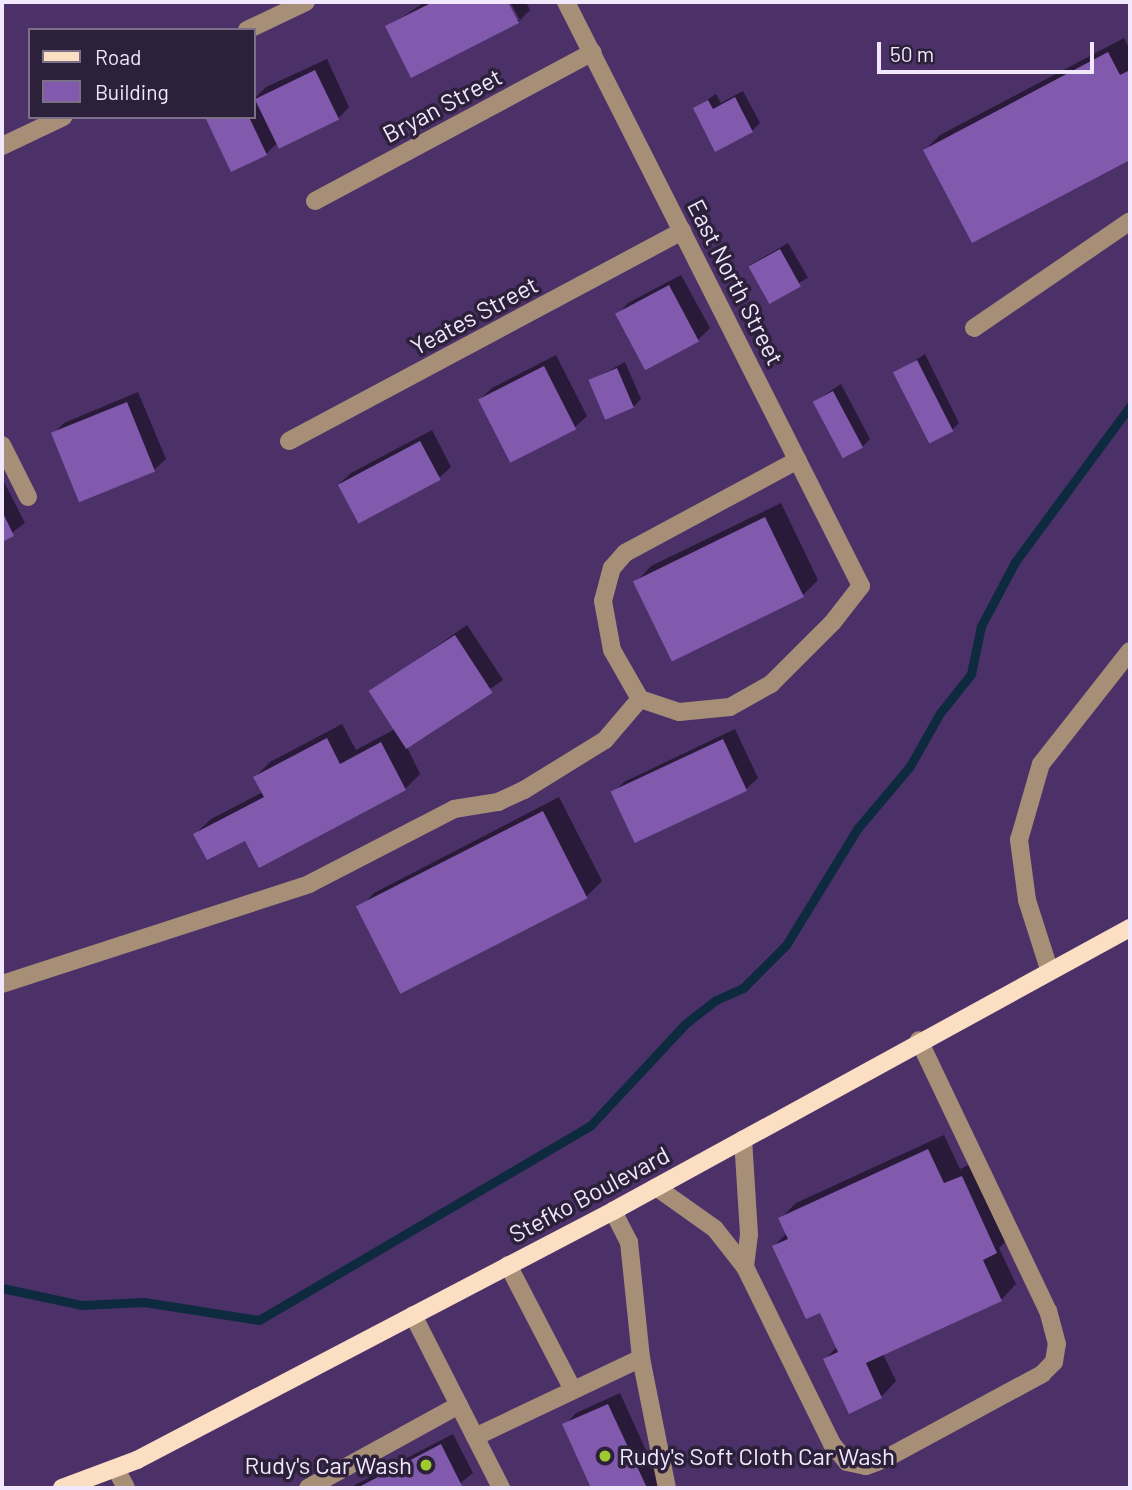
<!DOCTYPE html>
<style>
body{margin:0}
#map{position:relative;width:1132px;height:1490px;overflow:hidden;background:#4c3169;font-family:Barlow,sans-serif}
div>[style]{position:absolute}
.shadow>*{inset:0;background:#0007;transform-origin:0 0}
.stream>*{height:9px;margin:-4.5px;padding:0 4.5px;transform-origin:4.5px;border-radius:4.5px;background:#0d2a3f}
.building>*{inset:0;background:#815aad;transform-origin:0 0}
.minor>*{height:18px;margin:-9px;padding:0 9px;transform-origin:9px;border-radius:9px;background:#a68e77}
.major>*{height:18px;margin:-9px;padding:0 9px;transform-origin:9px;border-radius:9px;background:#fcdec3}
.dots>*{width:19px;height:19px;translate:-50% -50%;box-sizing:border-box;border:4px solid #2c203a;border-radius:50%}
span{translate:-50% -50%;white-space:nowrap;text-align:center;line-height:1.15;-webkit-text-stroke:7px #2c203a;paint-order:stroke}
.street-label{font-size:24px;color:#f1e8fd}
.poi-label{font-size:24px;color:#f1e8fd}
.left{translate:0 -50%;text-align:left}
.right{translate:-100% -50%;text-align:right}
.frame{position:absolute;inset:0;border:4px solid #f1e8fd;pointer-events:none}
.legend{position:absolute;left:28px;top:28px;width:228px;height:91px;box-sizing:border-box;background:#2c203a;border:2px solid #7b7088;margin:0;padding:9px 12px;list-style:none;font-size:21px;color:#f1e8fd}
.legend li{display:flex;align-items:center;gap:14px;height:35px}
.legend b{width:35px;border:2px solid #7b7088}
.scale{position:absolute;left:877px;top:42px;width:217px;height:32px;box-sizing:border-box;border:4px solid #f1e8fd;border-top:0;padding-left:9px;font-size:21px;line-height:24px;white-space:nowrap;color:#f1e8fd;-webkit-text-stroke:5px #2c203a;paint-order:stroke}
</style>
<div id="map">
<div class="shadow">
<div style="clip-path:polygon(425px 2px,506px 2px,516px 20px,520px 20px,510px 2px,526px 2px,530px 10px,518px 22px,387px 27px)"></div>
<div style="clip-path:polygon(1124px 38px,1130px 50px,1130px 158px,973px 241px,925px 150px,940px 135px)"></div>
<div style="clip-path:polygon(327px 59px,349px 107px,338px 119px,275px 145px,266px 154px,207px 117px,254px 117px,254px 99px,266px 87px)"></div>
<div style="clip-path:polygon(743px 91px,760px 123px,752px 131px,695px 108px,716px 94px,721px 103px)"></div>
<div style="left:788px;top:243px;width:40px;height:44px;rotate:60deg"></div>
<div style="clip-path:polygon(681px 275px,710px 328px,698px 340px,617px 315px,628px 303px)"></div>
<div style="clip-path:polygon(925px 354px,959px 423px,952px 430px,896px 373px)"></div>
<div style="clip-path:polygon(556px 355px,587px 416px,575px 427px,511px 460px,480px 399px,492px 388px)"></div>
<div style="clip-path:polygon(625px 362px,641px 399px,633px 407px,590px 381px)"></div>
<div style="clip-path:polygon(841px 384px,870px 439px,862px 447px,814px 402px)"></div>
<div style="clip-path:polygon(138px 392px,166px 459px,154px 470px,80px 501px,53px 434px,64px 423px)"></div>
<div style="clip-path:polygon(432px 430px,451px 467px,439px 478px,339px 484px,351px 473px)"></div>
<div style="clip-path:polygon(2px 478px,25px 523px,2px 540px)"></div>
<div style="clip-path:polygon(781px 503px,818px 580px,803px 595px,636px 582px,651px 566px)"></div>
<div style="clip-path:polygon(467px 625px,503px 680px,407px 747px,420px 774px,405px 789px,246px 838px,195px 834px,211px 819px,263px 792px,255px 777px,270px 762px,342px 724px,356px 750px,395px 729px,371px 692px)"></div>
<div style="clip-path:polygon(735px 729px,758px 778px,746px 789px,636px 842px,613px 793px,624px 782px)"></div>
<div style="clip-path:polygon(559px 797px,602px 881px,587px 896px,359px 909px,374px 893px)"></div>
<div style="clip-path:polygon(944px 1135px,960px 1169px,977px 1161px,1011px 1236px,999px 1248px,1016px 1284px,1001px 1300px,883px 1354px,896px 1381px,881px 1397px,825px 1359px,837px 1347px,821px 1311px,774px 1246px,787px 1233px,781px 1218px,796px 1203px)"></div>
<div style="clip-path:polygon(620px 1393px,663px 1488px,593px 1488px,565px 1425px,576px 1413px)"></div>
<div style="clip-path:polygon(453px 1434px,473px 1473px,454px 1488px,349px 1488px)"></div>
</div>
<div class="stream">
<div style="left:2px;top:1288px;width:82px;rotate:12deg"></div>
<div style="left:82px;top:1305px;width:62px;rotate:-2.8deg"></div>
<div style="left:144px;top:1302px;width:116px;rotate:8.9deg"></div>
<div style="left:259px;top:1320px;width:384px;rotate:-30.4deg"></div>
<div style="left:590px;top:1126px;width:139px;rotate:-47deg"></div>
<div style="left:685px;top:1024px;width:39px;rotate:-38deg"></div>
<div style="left:716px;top:1000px;width:30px;rotate:-24deg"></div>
<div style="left:743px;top:988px;width:61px;rotate:-45deg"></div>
<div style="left:786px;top:945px;width:136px;rotate:-58.5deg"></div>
<div style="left:857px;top:829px;width:82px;rotate:-49.9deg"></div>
<div style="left:910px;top:766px;width:61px;rotate:-60.5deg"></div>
<div style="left:940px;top:713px;width:50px;rotate:-51.5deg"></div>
<div style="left:971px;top:674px;width:49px;rotate:-78.2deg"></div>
<div style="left:981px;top:626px;width:72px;rotate:-62deg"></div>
<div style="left:1015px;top:562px;width:194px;rotate:-53.6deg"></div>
</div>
<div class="building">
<div style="clip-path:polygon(433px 2px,508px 2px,519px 23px,411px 78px,385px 26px)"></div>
<div style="clip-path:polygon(1108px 52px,1120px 75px,1130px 70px,1130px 160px,972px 243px,923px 150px)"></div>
<div style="left:315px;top:70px;width:55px;height:67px;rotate:64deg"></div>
<div style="clip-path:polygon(735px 97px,753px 132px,715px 152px,693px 108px,708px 100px,713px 109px)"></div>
<div style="clip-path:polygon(205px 117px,249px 117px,267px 155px,231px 172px)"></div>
<div style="left:780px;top:249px;width:43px;height:36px;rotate:61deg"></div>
<div style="left:669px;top:285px;width:64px;height:61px;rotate:62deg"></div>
<div style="left:917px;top:360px;width:80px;height:27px;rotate:63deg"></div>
<div style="left:544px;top:366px;width:71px;height:74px;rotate:63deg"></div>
<div style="left:617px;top:368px;width:43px;height:31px;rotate:67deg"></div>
<div style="left:833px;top:391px;width:64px;height:23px;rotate:62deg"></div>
<div style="left:127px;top:402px;width:75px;height:82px;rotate:68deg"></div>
<div style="left:420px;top:441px;width:44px;height:93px;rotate:62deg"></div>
<div style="clip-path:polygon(2px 511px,14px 536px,2px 542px)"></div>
<div style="left:765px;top:517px;width:89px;height:147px;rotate:64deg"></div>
<div style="left:455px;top:635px;width:69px;height:103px;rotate:57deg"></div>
<div style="clip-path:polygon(327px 738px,340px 764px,381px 742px,406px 790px,259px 868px,245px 841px,207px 860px,193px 834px,264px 797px,253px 777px)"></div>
<div style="left:723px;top:739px;width:57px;height:124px;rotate:65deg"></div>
<div style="left:543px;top:811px;width:98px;height:210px;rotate:63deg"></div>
<div style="clip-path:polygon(928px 1149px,944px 1183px,962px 1176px,997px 1253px,983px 1260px,1002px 1301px,866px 1363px,882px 1398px,849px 1414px,823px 1359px,838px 1352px,820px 1313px,806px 1319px,772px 1246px,788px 1239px,778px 1218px)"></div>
<div style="clip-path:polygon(608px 1404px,647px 1488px,591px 1488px,562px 1424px)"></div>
<div style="clip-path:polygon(441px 1444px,462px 1486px,357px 1488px)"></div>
</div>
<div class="minor">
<div style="left:566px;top:2px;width:654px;rotate:63.2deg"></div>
<div style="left:861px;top:586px;width:46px;rotate:127.9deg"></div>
<div style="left:833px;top:622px;width:88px;rotate:135deg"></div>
<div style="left:771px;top:684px;width:47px;rotate:150.7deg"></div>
<div style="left:730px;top:707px;width:51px;rotate:174.4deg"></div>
<div style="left:679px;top:712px;width:41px;rotate:-161.6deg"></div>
<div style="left:640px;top:699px;width:56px;rotate:-119.7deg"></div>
<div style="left:612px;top:650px;width:50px;rotate:-100.4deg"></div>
<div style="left:603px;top:601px;width:34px;rotate:-75deg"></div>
<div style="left:612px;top:568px;width:20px;rotate:-49deg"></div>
<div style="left:625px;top:553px;width:196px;rotate:-28.3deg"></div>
<div style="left:247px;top:30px;width:65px;rotate:-25.4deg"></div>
<div style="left:2px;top:146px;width:68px;rotate:-25.4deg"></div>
<div style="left:315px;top:201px;width:315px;rotate:-28.2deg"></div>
<div style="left:974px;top:328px;width:189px;rotate:-34.4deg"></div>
<div style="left:289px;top:441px;width:446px;rotate:-28.1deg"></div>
<div style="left:2px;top:445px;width:58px;rotate:63.4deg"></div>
<div style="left:1049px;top:969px;width:72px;rotate:-107.7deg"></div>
<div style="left:1027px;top:900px;width:61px;rotate:-97.6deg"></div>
<div style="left:1019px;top:840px;width:79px;rotate:-73.9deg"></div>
<div style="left:1041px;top:764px;width:144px;rotate:-51.8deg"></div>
<div style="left:2px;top:984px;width:323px;rotate:-18deg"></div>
<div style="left:309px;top:884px;width:163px;rotate:-27.3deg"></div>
<div style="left:454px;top:809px;width:45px;rotate:-9deg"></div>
<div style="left:498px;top:802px;width:29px;rotate:-25deg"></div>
<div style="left:524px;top:790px;width:95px;rotate:-31.7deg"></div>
<div style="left:605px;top:740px;width:54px;rotate:-49.5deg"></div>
<div style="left:656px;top:1187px;width:72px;rotate:35.4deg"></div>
<div style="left:715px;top:1229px;width:48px;rotate:51.7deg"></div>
<div style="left:745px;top:1267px;width:33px;rotate:-83deg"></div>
<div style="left:749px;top:1234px;width:95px;rotate:-93.6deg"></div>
<div style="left:613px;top:1211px;width:35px;rotate:63deg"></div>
<div style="left:629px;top:1242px;width:117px;rotate:84.1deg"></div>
<div style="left:641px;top:1358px;width:133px;rotate:78.7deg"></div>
<div style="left:508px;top:1265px;width:141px;rotate:62.5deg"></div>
<div style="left:745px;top:1267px;width:197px;rotate:63.8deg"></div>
<div style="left:832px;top:1444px;width:23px;rotate:50deg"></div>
<div style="left:847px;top:1462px;width:19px;rotate:12deg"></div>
<div style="left:866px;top:1466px;width:20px;rotate:-20deg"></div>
<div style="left:885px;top:1459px;width:179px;rotate:-28.4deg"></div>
<div style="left:1042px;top:1374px;width:17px;rotate:-45deg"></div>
<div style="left:1054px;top:1362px;width:18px;rotate:-81deg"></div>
<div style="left:1057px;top:1344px;width:34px;rotate:-105deg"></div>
<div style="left:1048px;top:1311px;width:300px;rotate:-115.5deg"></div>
<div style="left:413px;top:1315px;width:194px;rotate:63deg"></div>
<div style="left:475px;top:1437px;width:184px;rotate:-25.4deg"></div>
<div style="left:116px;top:1469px;width:21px;rotate:62deg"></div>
<div style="left:308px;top:1488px;width:172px;rotate:-28.8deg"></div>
</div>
<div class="major">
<div style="left:62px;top:1488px;width:80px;rotate:-20.5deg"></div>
<div style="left:137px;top:1460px;width:537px;rotate:-27.61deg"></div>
<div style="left:613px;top:1211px;width:589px;rotate:-28.7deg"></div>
</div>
<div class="dots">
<div style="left:605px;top:1456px;background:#9fca2d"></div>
<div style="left:426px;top:1465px;background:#9fca2d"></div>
</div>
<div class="street-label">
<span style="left:442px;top:105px;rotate:-28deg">Bryan Street</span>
<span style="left:736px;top:282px;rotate:63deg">East North Street</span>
<span style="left:474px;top:315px;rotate:-28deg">Yeates Street</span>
<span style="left:589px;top:1194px;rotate:-28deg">Stefko Boulevard</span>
</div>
<div class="poi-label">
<span class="left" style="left:619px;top:1456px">Rudy's Soft Cloth Car Wash</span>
<span class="right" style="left:412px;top:1465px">Rudy's Car Wash</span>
</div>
<div class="frame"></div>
<ul class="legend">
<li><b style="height:9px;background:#fcdec3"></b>Road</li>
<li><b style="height:19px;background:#815aad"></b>Building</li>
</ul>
<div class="scale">50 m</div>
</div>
